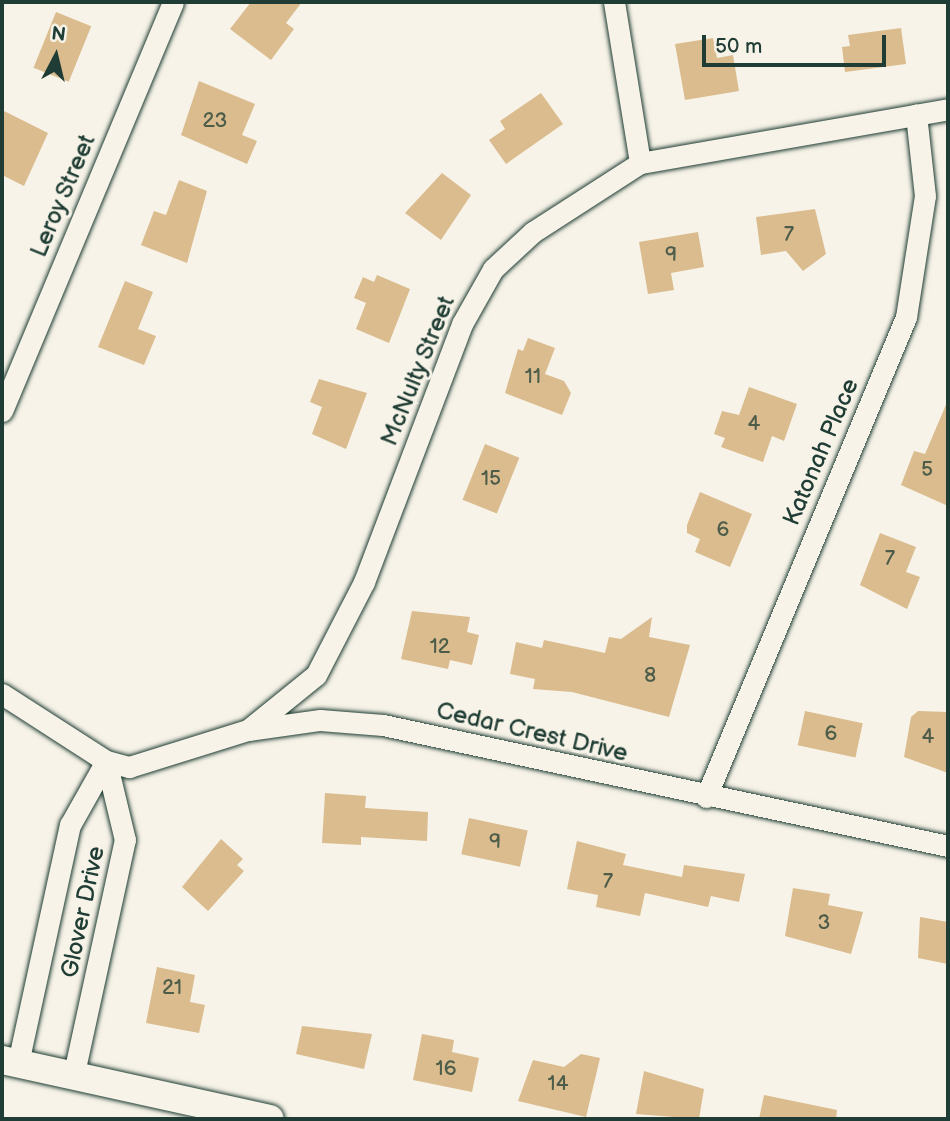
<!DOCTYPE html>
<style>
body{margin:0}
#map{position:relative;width:950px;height:1121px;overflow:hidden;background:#f7f3e8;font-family:"Balsamiq Sans",sans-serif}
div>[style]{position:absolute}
.building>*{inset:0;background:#dabc8e;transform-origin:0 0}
.roads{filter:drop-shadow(0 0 2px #1f3d34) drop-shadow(0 0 2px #1f3d34)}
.street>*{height:21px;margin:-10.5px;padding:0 10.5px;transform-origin:10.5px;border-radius:10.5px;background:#f7f3e8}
.secondary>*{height:28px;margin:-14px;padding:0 14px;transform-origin:14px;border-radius:14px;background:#f7f3e8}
span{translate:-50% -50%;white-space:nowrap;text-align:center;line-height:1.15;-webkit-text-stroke:6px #f7f3e8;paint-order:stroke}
.number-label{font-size:21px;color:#4e5d4a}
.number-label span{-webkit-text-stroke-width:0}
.street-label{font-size:24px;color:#1f3d34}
.frame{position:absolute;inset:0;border:4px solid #1f3d34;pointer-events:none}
.north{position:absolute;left:21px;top:21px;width:70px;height:70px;-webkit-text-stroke:5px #f7f3e8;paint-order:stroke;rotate:7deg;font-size:19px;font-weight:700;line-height:28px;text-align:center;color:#1f3d34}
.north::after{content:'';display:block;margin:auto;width:24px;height:32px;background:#1f3d34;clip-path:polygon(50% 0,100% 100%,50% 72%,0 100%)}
.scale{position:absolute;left:702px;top:35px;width:184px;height:32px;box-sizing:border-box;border:4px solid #1f3d34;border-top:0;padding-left:9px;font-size:21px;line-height:24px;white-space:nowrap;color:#1f3d34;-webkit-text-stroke:5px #f7f3e8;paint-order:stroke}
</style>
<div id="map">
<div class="building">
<div style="clip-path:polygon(251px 2px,302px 2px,286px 23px,294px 29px,271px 60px,230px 29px)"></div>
<div style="left:56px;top:12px;width:38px;height:60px;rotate:22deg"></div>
<div style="clip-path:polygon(901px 28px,906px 64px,845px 72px,842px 47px,850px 46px,848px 35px)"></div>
<div style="clip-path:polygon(713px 38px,717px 58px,733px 55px,739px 91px,685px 100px,675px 44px)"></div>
<div style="clip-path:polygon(199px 81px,255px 104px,242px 135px,257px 141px,247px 164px,181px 135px)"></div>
<div style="clip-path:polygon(541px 93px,563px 124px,506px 164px,489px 140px,505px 129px,500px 121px)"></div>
<div style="clip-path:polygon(2px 110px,48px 133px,24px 186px,2px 175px)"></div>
<div style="clip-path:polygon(442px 173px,471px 195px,441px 240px,405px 213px)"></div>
<div style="clip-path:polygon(179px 180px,207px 191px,187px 263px,141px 245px,154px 211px,166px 215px)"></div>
<div style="clip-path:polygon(815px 209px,826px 254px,803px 271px,786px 251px,761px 255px,756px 217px)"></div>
<div style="clip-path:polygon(698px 232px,704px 267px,671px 273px,674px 290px,648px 294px,639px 242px)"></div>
<div style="clip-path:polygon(377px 275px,410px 289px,389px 343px,356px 329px,366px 303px,354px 298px,363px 277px,374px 282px)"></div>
<div style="clip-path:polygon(125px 281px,153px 292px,138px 329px,156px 336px,144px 365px,98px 347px)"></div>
<div style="clip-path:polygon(528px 338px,555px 348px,545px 374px,564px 381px,571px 393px,562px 415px,505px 393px,518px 349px,523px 351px)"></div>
<div style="clip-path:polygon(319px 379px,367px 393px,346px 449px,312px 434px,322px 407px,310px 402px)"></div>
<div style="clip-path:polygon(749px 387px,797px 404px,784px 441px,772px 436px,763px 462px,721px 447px,725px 438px,714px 434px,722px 411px,739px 415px)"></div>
<div style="clip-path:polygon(948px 400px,948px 506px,901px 485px,914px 451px,925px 454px)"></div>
<div style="left:485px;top:444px;width:37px;height:60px;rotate:22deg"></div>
<div style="clip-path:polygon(700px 492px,752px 514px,730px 567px,695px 552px,700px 539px,687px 533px,687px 525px)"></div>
<div style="clip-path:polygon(880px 533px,916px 547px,906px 572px,920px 577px,907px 609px,860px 585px)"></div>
<div style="clip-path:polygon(412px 611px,470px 617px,467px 632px,479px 635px,472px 665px,450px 660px,448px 669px,401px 659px)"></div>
<div style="clip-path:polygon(652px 617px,649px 637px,690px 645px,669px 717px,572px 692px,533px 689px,535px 679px,510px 674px,516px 642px,542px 648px,544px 640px,605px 653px,609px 637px,621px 639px)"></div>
<div style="left:805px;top:711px;width:59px;height:35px;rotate:12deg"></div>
<div style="clip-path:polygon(918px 711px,948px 712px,948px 773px,904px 757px,911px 717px)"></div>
<div style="clip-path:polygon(325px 793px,366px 796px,365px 808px,428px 812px,427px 841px,361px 837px,361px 845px,322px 843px)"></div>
<div style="left:469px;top:818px;width:60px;height:37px;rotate:12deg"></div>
<div style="clip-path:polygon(221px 839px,243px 859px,237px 865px,244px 871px,208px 911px,182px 887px)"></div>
<div style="clip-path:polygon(577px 841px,626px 854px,623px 865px,682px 877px,684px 865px,745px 874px,739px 902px,711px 896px,708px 907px,645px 893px,640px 916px,596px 907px,598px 895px,567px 889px)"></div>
<div style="clip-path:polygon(793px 888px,830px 894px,828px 905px,863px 912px,851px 954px,785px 936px)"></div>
<div style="clip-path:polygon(920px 917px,948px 922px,948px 964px,918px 958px)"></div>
<div style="clip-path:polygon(157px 967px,195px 975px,190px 1002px,205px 1005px,199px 1033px,146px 1023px)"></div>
<div style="clip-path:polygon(302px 1026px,372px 1034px,364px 1069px,296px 1054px)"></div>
<div style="clip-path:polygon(422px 1034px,454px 1040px,452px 1052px,479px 1058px,472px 1092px,413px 1080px)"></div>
<div style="clip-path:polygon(581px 1054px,600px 1058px,586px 1117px,518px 1101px,533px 1060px,564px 1067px)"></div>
<div style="clip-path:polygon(644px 1071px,704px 1089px,699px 1119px,636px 1114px)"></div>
<div style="clip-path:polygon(764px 1095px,837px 1110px,836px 1119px,759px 1119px)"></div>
</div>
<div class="roads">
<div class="street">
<div style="left:614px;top:2px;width:163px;rotate:80.8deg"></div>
<div style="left:2px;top:411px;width:443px;rotate:-67.3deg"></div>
<div style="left:2px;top:694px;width:124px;rotate:32.8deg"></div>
<div style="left:106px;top:761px;width:24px;rotate:15deg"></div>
<div style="left:129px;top:767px;width:125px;rotate:-17.3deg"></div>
<div style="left:248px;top:730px;width:73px;rotate:-7.9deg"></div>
<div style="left:320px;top:720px;width:63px;rotate:4.5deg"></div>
<div style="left:383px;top:725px;width:578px;rotate:12.09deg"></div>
<div style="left:248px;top:730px;width:87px;rotate:-39deg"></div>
<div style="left:316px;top:675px;width:105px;rotate:-62.7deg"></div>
<div style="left:364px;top:582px;width:276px;rotate:-69.2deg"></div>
<div style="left:462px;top:324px;width:63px;rotate:-60.6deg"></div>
<div style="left:493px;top:269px;width:54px;rotate:-42.8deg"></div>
<div style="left:533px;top:232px;width:127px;rotate:-32.8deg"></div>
<div style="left:640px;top:163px;width:313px;rotate:-9.9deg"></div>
<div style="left:706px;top:797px;width:520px;rotate:-67.38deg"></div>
<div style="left:906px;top:317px;width:122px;rotate:-81.1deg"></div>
<div style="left:925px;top:196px;width:82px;rotate:-96.3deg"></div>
<div style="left:18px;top:1063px;width:244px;rotate:-77.7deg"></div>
<div style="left:70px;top:825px;width:73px;rotate:-60.6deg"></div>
<div style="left:74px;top:1073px;width:239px;rotate:-77.7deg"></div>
<div style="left:125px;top:840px;width:81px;rotate:-103.5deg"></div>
</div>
<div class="secondary">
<div style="left:2px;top:1060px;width:274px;rotate:12.4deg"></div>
</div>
</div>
<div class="number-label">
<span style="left:215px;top:121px">23</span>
<span style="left:789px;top:235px">7</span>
<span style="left:671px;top:255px">9</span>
<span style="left:533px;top:377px">11</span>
<span style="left:754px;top:424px">4</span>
<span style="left:927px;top:470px">5</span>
<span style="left:491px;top:479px">15</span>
<span style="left:723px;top:530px">6</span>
<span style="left:890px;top:559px">7</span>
<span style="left:440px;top:647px">12</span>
<span style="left:650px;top:676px">8</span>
<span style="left:831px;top:734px">6</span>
<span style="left:928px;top:737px">4</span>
<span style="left:495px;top:842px">9</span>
<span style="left:608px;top:882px">7</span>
<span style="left:824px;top:923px">3</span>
<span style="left:172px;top:988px">21</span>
<span style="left:446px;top:1069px">16</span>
<span style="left:558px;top:1084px">14</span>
</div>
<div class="street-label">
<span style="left:63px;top:196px;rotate:-67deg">Leroy Street</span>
<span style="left:418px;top:371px;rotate:-68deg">McNulty Street</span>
<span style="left:821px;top:452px;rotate:-67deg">Katonah Place</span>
<span style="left:532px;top:732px;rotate:13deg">Cedar Crest Drive</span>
<span style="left:83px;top:912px;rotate:-78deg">Glover Drive</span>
</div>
<div class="frame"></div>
<div class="north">N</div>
<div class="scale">50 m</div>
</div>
